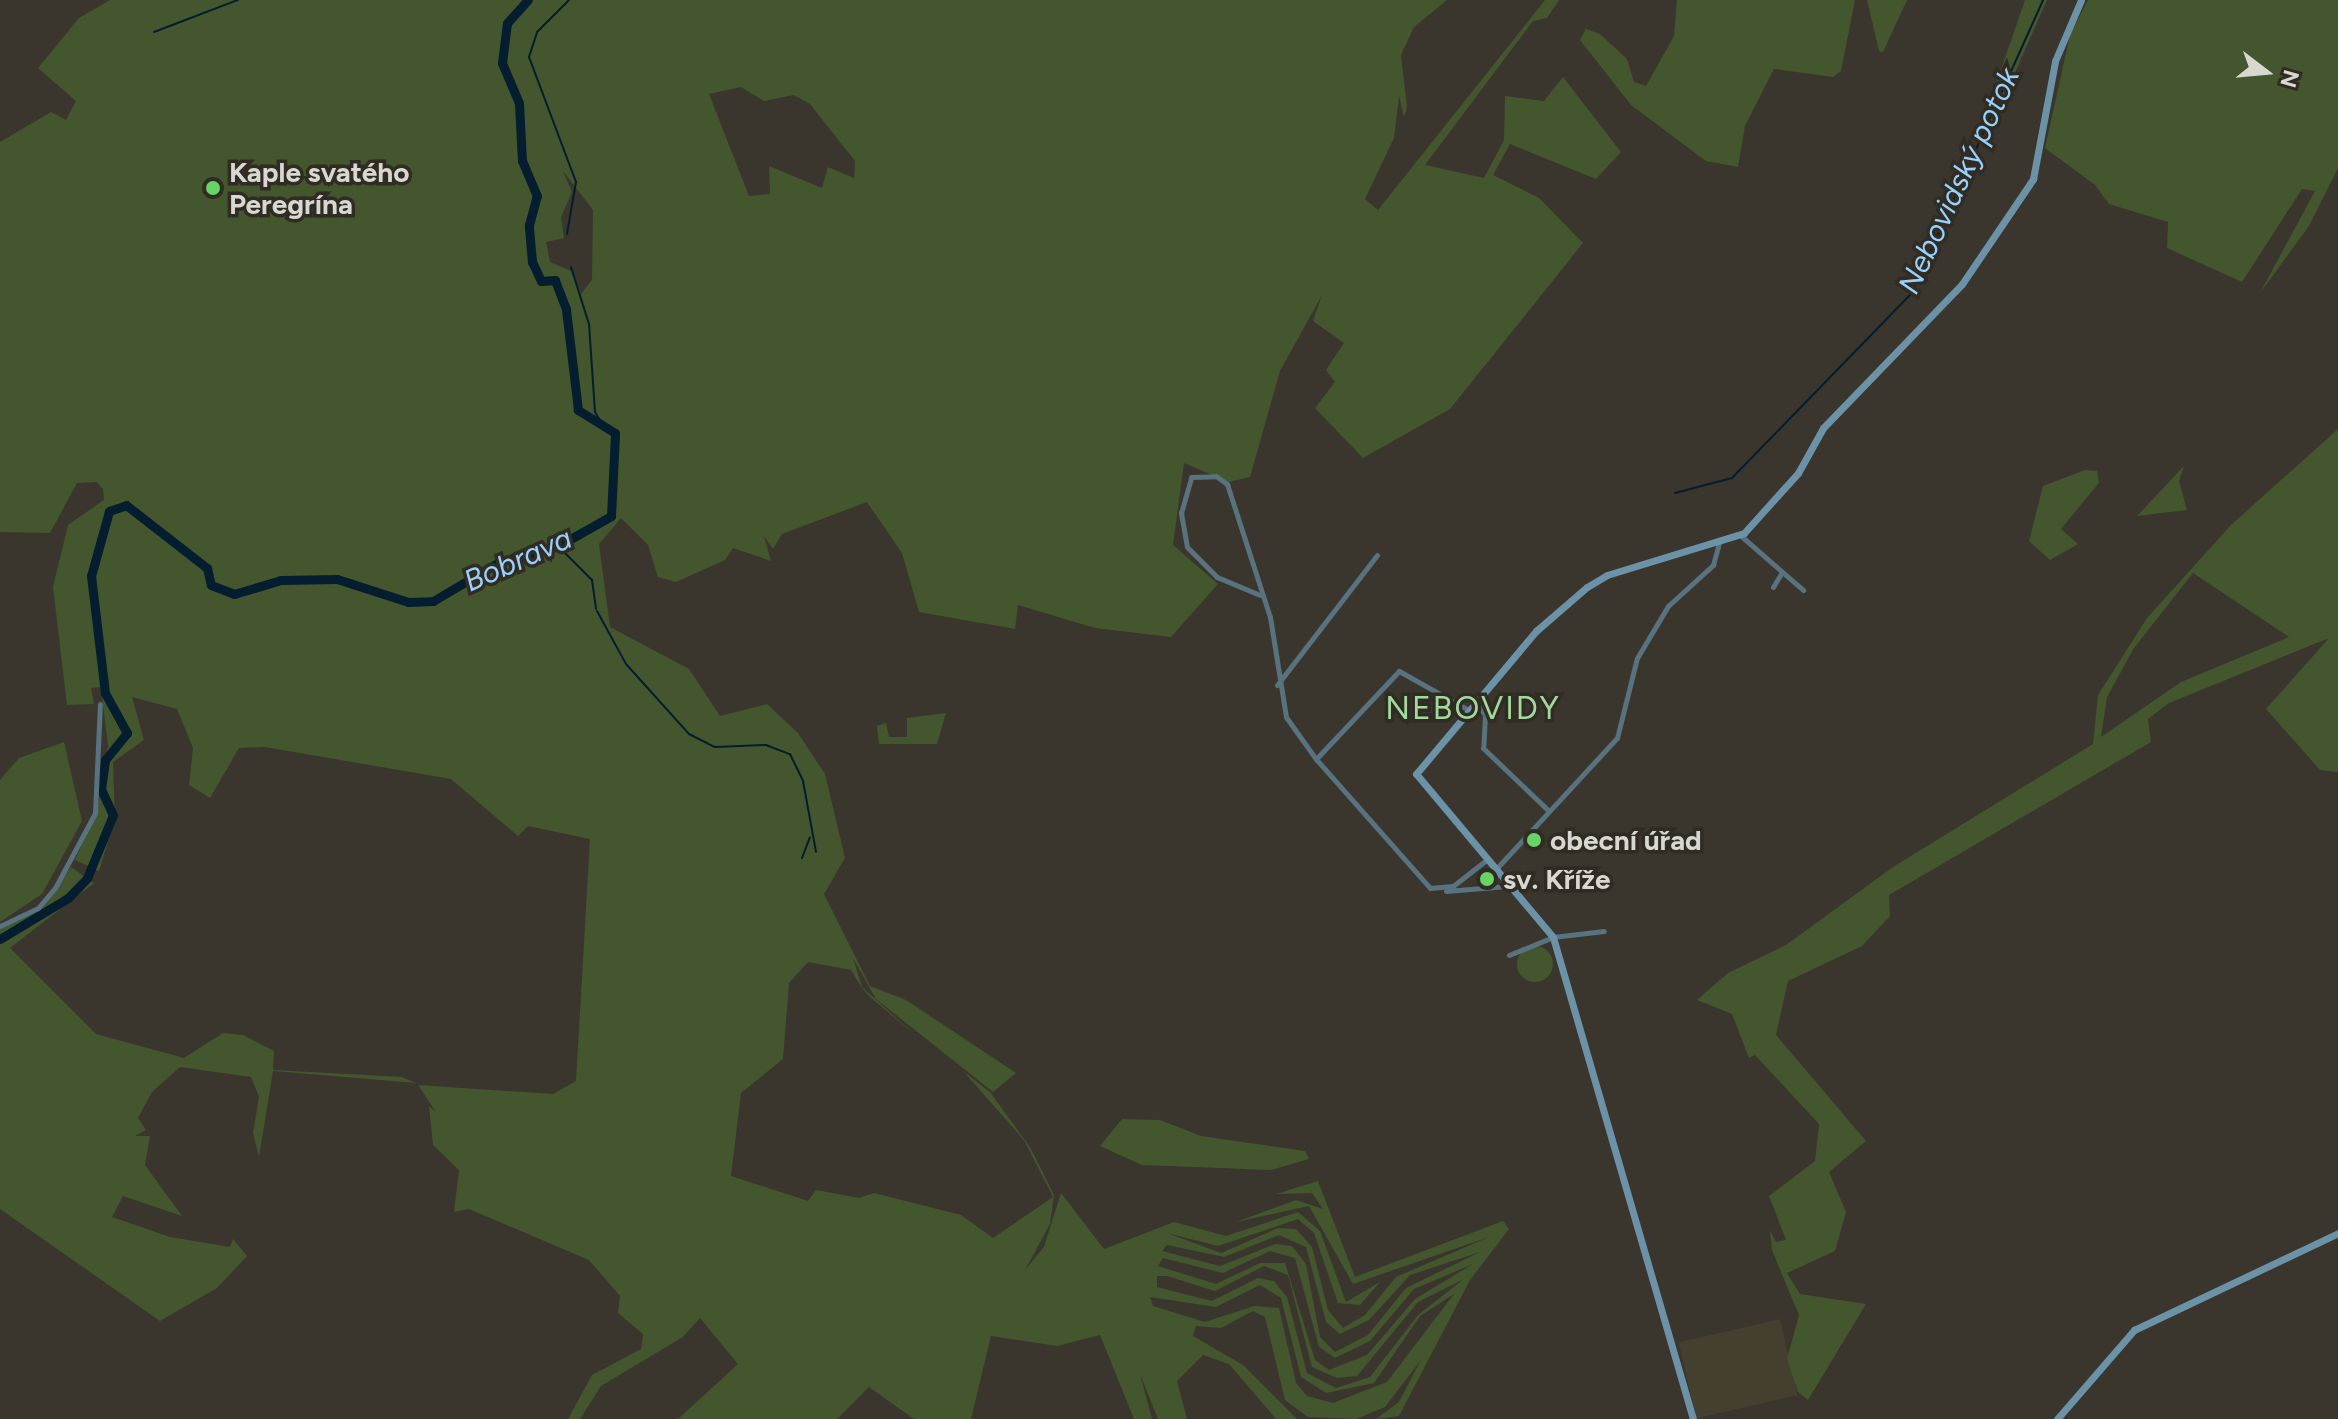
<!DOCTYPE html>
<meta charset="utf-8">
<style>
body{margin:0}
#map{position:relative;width:2338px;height:1419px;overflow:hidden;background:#3a362d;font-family:Figtree,sans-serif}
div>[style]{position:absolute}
.built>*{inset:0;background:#453f30;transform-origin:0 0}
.green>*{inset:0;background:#43562e}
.round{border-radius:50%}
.stream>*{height:2px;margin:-1px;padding:0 1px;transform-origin:1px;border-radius:1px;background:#041d2f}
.river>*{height:9px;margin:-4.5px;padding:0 4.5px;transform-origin:4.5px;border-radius:4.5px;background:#041d2f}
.street>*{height:5px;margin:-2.5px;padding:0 2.5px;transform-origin:2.5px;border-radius:2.5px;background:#59727f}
.secondary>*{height:7px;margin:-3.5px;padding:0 3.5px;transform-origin:3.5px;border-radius:3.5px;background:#6c92a8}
.dots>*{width:22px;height:22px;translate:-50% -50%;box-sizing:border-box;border:4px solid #302c23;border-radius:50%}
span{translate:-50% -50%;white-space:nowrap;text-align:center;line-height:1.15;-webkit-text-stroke:7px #302c23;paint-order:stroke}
.poi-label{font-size:28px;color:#d9d7d1;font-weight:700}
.left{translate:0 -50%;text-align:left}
.water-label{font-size:30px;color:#98d0fe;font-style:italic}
.quarter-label{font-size:32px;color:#a2da9e;letter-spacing:2px}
.north{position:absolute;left:2226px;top:32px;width:80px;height:80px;-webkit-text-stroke:6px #302c23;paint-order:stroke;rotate:106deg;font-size:22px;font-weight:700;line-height:32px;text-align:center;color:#d9d7d1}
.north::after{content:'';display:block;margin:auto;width:28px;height:36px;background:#d9d7d1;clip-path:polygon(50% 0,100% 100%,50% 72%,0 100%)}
</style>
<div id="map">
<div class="built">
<div style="left:1780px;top:1319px;width:78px;height:104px;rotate:77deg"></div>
</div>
<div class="green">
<div style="clip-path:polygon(evenodd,110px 0,1447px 0,1414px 27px,1401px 55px,1407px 107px,1404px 117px,1399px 96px,1394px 138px,1365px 199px,1378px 210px,1545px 0,1559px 0,1547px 18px,1533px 21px,1425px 165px,1484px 178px,1504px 140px,1505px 96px,1544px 101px,1563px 77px,1621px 152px,1596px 179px,1510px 144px,1493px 175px,1539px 198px,1583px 243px,1450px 409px,1363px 458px,1315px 408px,1335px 382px,1326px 370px,1344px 343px,1313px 321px,1322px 295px,1280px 371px,1250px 477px,1229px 482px,1184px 463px,1173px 545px,1218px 584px,1171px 637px,1095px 628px,1018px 605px,1015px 629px,919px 612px,902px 553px,867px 502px,782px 534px,773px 549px,764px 536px,771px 561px,733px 548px,725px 560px,676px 582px,658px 577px,648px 545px,621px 518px,599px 544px,610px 627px,689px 669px,720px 716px,767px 704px,798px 733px,825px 774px,845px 858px,824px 894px,870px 986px,906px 1000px,1016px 1073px,993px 1092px,876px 999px,853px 958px,862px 987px,916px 1036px,869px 996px,862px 988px,851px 970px,808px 962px,789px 983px,783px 1059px,741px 1093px,731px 1176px,808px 1201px,816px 1190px,859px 1198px,874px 1193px,961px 1215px,993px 1238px,1053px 1197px,1024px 1140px,964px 1072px,990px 1092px,1030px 1147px,1054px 1195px,1050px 1224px,1025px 1270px,1044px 1247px,1061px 1193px,1104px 1249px,1174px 1222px,1226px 1236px,1298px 1212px,1320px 1231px,1346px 1302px,1380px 1282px,1360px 1305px,1338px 1303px,1314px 1233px,1298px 1219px,1218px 1246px,1167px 1233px,1221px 1253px,1278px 1228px,1296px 1229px,1312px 1247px,1328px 1310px,1343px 1328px,1365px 1315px,1396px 1277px,1489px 1237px,1353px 1284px,1309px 1206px,1236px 1222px,1296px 1200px,1323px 1209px,1312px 1193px,1276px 1194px,1318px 1181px,1355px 1277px,1503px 1221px,1509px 1229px,1470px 1280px,1399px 1416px,1376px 1419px,1399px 1402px,1421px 1360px,1385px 1407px,1356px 1419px,1308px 1417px,1285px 1400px,1265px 1317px,1253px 1311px,1221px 1328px,1196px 1326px,1193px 1336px,1243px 1365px,1297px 1419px,1276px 1419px,1229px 1364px,1203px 1355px,1177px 1381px,1187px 1419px,1158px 1419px,1140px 1374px,1152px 1419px,1134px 1419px,1100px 1335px,1057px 1346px,991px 1336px,971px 1419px,914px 1419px,869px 1387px,837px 1419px,678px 1419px,738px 1364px,700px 1318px,683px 1337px,601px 1386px,580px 1419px,568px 1419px,592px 1375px,641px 1349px,643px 1334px,618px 1313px,620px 1296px,589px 1260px,469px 1209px,454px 1212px,459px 1170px,433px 1145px,429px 1106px,436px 1112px,418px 1085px,553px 1094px,576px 1081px,590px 839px,528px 826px,518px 836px,451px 779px,265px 747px,239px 748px,210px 798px,189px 785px,193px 748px,177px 709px,132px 697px,144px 740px,113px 762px,115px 818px,99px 871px,75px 860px,97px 812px,108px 746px,101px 687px,91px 688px,94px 704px,67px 705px,53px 587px,68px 525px,104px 500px,103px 489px,97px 482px,77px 483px,50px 533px,0 532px,0 142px,51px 112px,66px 120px,76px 101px,38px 68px,79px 18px,110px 0,741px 87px,764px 101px,794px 95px,810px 104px,855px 161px,854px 178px,828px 167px,822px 188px,769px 166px,770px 194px,749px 196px,709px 94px,741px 87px,110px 0,563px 171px,593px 210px,592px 280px,581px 294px,571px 271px,550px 262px,546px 242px,564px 238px,561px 217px,572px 192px,563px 171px,110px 0,1279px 1235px,1306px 1247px,1326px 1322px,1340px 1334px,1369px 1320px,1410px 1275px,1480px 1252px,1406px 1288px,1368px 1335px,1335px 1352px,1320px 1337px,1306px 1264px,1292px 1246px,1275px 1244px,1220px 1266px,1162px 1251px,1167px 1245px,1224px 1257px,1279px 1235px,110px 0,1270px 1251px,1295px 1258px,1319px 1347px,1335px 1358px,1370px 1341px,1414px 1289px,1473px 1264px,1415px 1299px,1367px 1355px,1329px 1370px,1315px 1360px,1285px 1263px,1260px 1263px,1216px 1284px,1158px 1266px,1163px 1258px,1223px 1273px,1270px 1251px,110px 0,1264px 1266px,1288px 1275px,1312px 1367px,1337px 1378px,1357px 1376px,1418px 1302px,1464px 1279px,1418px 1315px,1370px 1377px,1336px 1388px,1307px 1373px,1287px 1297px,1274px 1281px,1258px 1278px,1212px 1301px,1157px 1287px,1157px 1276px,1167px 1276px,1215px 1291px,1264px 1266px,110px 0,1260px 1285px,1281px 1298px,1301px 1377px,1326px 1393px,1374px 1383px,1420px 1316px,1454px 1294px,1387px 1382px,1333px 1403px,1307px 1396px,1296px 1383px,1279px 1308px,1254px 1306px,1205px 1322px,1153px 1306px,1150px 1297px,1216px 1307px,1260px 1285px)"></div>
<div style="clip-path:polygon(1677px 0,1855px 0,1841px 71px,1833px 77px,1774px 69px,1745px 126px,1738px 167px,1706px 161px,1631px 105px,1580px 40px,1586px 29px,1600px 34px,1627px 59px,1634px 82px,1646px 86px,1674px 36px)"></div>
<div style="clip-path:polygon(1867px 0,1907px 0,1883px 52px,1879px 51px)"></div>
<div style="clip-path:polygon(2025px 0,2047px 0,1990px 129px,1979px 133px)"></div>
<div style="clip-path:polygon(2088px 0,2338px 0,2338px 168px,2309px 226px,2260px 293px,2315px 191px,2302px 189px,2242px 282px,2167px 248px,2168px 222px,2109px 204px,2095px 185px,2045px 148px,2070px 35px)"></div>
<div style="clip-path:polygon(evenodd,2338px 429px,2338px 772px,2320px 770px,2266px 709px,2329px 638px,2169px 703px,2148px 719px,2151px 742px,1889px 895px,1890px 916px,1862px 946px,1788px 981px,1776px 1035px,1866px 1141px,1829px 1172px,1846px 1212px,1835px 1251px,1787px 1273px,1800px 1294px,1866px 1304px,1808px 1400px,1798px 1392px,1787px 1359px,1799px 1315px,1772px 1250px,1770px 1230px,1776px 1242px,1786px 1240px,1769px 1196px,1815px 1161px,1819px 1124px,1755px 1055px,1749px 1058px,1732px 1014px,1697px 1000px,1728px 973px,1786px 945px,1893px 867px,2093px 744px,2098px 695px,2147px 618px,2231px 525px,2338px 429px,2193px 573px,2289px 637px,2181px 682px,2101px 737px,2107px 697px,2134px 648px,2193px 573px)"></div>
<div style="clip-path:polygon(2184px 466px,2179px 481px,2187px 510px,2137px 516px)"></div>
<div style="clip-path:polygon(2085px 470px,2097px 471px,2099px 483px,2061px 529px,2078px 544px,2050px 560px,2029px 541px,2043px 486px)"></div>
<div style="clip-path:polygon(946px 713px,937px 744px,879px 744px,877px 726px,886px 723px,889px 737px,907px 737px,907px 718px)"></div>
<div style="clip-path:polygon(64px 742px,82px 821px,42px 894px,0 922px,0 780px,19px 758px)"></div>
<div style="clip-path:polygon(71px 867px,94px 883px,10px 948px,96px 1034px,184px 1058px,223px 1033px,243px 1035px,274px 1051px,273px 1070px,402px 1077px,416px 1083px,273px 1071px,259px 1157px,253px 1133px,259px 1097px,251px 1077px,180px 1067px,152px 1092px,138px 1118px,146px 1130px,135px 1136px,150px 1136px,145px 1165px,182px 1216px,123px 1196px,112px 1217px,170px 1237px,230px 1247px,233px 1239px,247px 1256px,217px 1288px,160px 1321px,0 1209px,0 929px,40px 911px)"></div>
<div class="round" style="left:1517px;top:946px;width:36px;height:36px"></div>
<div style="clip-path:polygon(1122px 1119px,1160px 1120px,1201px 1136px,1305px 1151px,1309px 1159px,1271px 1170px,1142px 1165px,1100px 1146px)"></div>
</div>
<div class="stream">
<div style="left:154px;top:32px;width:90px;rotate:-20.9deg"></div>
<div style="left:567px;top:234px;width:53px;rotate:-80.2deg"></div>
<div style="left:576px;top:182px;width:134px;rotate:-110.6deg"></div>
<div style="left:529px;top:57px;width:26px;rotate:-72deg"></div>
<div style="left:537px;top:32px;width:45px;rotate:-45deg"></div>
<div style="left:571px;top:267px;width:60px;rotate:72.5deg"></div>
<div style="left:589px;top:324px;width:88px;rotate:86.1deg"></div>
<div style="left:595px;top:412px;width:20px;rotate:60deg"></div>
<div style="left:1675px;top:493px;width:59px;rotate:-14.7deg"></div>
<div style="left:1732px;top:478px;width:257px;rotate:-45.8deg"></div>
<div style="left:1911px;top:294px;width:322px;rotate:-65.8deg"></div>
<div style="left:558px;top:546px;width:48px;rotate:45deg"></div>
<div style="left:592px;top:580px;width:29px;rotate:82deg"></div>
<div style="left:597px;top:611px;width:60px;rotate:61.3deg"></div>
<div style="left:626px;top:664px;width:94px;rotate:48deg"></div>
<div style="left:689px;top:734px;width:29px;rotate:27deg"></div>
<div style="left:715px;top:747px;width:51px;rotate:-2.2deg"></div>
<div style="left:766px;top:745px;width:26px;rotate:21deg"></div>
<div style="left:790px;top:754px;width:30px;rotate:64deg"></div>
<div style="left:803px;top:781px;width:72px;rotate:79.6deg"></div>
<div style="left:802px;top:858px;width:22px;rotate:-69deg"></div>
</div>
<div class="river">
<div style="left:0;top:939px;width:79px;rotate:-31.1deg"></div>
<div style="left:68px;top:898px;width:28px;rotate:-46deg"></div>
<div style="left:87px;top:878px;width:68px;rotate:-67.6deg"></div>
<div style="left:113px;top:815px;width:29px;rotate:-115deg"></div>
<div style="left:101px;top:789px;width:29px;rotate:-82deg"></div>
<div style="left:105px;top:760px;width:35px;rotate:-51deg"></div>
<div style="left:127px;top:733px;width:46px;rotate:-118.8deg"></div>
<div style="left:105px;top:693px;width:118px;rotate:-96.8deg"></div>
<div style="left:91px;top:576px;width:67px;rotate:-74.5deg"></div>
<div style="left:109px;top:511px;width:18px;rotate:-19deg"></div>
<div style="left:126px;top:505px;width:103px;rotate:37.9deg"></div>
<div style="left:207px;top:568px;width:17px;rotate:77deg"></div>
<div style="left:211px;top:585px;width:25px;rotate:21deg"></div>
<div style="left:234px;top:594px;width:49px;rotate:-16.6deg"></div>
<div style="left:281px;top:580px;width:56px;rotate:-1deg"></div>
<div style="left:337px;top:579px;width:75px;rotate:17.9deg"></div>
<div style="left:408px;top:602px;width:25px;rotate:-2deg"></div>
<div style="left:433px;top:601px;width:77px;rotate:-30.6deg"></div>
<div style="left:499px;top:562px;width:61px;rotate:-15.2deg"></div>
<div style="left:558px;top:546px;width:61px;rotate:-29.5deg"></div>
<div style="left:611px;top:516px;width:83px;rotate:-87.2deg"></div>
<div style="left:615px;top:433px;width:44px;rotate:-148.1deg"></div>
<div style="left:578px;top:410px;width:102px;rotate:-96.8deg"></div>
<div style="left:566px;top:309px;width:31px;rotate:-111deg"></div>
<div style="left:555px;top:280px;width:14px;rotate:176deg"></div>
<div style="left:541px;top:281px;width:21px;rotate:-115deg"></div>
<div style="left:532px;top:262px;width:37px;rotate:-95deg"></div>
<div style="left:529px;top:225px;width:30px;rotate:-75deg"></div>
<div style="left:537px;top:196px;width:38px;rotate:-113deg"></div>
<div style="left:522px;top:161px;width:58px;rotate:-93deg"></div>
<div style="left:519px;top:103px;width:43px;rotate:-113deg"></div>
<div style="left:502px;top:63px;width:40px;rotate:-82.9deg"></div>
<div style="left:507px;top:23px;width:31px;rotate:-48deg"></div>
</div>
<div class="street">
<div style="left:1740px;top:535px;width:84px;rotate:41.1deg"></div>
<div style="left:1773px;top:587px;width:17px;rotate:-59deg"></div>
<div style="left:1260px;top:595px;width:47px;rotate:-157.3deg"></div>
<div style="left:1217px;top:577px;width:42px;rotate:-135deg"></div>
<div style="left:1187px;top:547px;width:35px;rotate:-100deg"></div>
<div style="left:1181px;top:513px;width:37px;rotate:-74deg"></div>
<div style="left:1191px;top:477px;width:25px;rotate:-2deg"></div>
<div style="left:1216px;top:476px;width:14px;rotate:36deg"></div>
<div style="left:1227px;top:484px;width:140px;rotate:72.1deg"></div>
<div style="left:1270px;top:617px;width:101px;rotate:80.9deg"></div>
<div style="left:1286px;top:717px;width:52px;rotate:54.5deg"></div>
<div style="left:1316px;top:759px;width:172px;rotate:48.5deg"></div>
<div style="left:1430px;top:888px;width:23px;rotate:-5deg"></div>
<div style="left:1453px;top:886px;width:41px;rotate:-38deg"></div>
<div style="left:1277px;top:685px;width:164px;rotate:-52.4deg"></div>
<div style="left:1474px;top:699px;width:19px;rotate:55deg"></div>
<div style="left:1485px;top:715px;width:33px;rotate:93deg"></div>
<div style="left:1483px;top:748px;width:91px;rotate:43.7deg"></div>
<div style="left:1316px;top:759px;width:121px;rotate:-46.7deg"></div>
<div style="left:1399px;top:671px;width:76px;rotate:29.3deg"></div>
<div style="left:1495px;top:870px;width:180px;rotate:-47.3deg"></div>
<div style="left:1617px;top:738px;width:82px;rotate:-76deg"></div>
<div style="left:1637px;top:658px;width:61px;rotate:-59.2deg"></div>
<div style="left:1668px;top:606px;width:61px;rotate:-42.3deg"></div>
<div style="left:1713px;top:565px;width:23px;rotate:-75deg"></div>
<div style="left:1446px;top:891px;width:62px;rotate:-4.6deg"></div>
<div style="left:0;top:926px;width:42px;rotate:-25.3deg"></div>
<div style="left:38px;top:908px;width:26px;rotate:-50deg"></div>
<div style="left:55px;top:888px;width:85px;rotate:-61.9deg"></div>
<div style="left:95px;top:813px;width:109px;rotate:-87.4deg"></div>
<div style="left:1509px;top:955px;width:48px;rotate:-22.2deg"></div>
<div style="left:1553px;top:937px;width:51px;rotate:-6.7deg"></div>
</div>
<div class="secondary">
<div style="left:1693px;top:1419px;width:502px;rotate:-106.2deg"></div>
<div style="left:1553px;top:937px;width:213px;rotate:-130deg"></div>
<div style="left:1416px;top:774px;width:187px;rotate:-50deg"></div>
<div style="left:1536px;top:631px;width:67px;rotate:-40.8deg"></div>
<div style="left:1587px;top:587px;width:23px;rotate:-31deg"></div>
<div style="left:1607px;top:575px;width:143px;rotate:-17deg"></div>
<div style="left:1744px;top:533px;width:81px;rotate:-48deg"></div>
<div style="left:1798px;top:473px;width:51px;rotate:-60.9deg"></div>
<div style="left:1823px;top:428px;width:200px;rotate:-46deg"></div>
<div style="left:1962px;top:284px;width:127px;rotate:-55.9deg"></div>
<div style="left:2033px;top:179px;width:120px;rotate:-79.4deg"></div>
<div style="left:2055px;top:61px;width:66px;rotate:-66.9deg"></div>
<div style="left:2057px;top:1419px;width:118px;rotate:-49.1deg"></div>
<div style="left:2134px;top:1330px;width:226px;rotate:-25.4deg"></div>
</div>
<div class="dots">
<div style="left:213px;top:188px;background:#68d465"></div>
<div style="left:1534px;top:840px;background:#68d465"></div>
<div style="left:1487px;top:879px;background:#68d465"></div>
</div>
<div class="poi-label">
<span class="left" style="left:229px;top:188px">Kaple svatého<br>Peregrína</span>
<span class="left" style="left:1550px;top:840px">obecní úřad</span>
<span class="left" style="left:1503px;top:879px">sv. Kříže</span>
</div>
<div class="water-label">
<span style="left:1959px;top:181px;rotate:-65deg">Nebovidský potok</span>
<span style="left:518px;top:560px;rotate:-24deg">Bobrava</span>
</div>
<div class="quarter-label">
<span style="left:1473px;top:708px">NEBOVIDY</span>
</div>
<div class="north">N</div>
</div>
